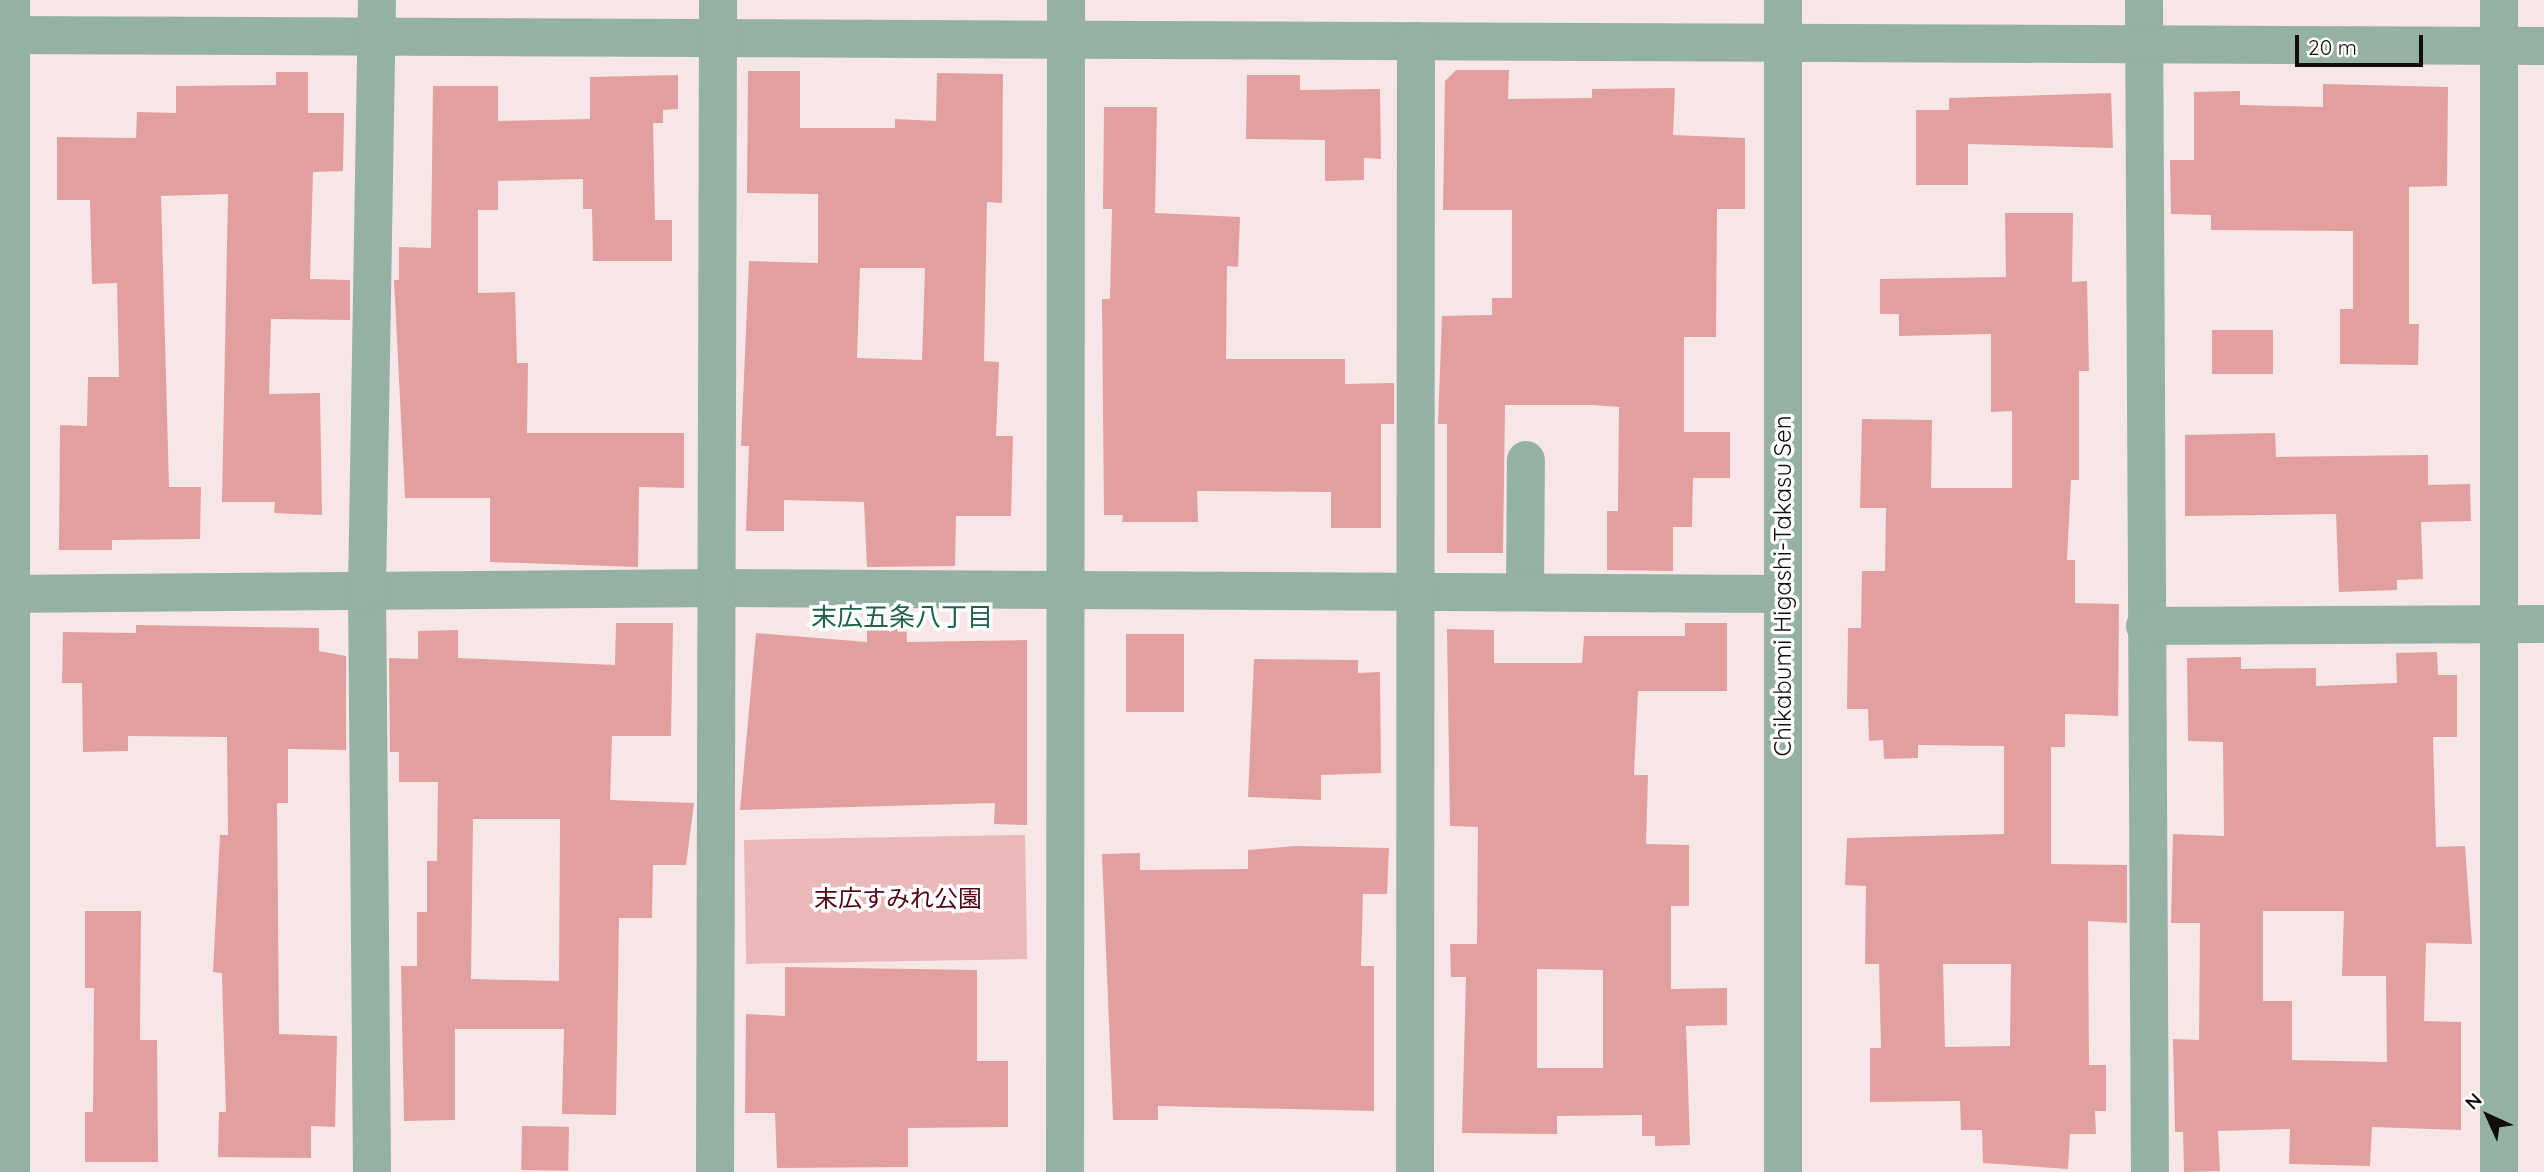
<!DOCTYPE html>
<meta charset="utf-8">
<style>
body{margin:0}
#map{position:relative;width:2544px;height:1172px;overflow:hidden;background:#f6e6e6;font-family:Quicksand,"Noto Sans JP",sans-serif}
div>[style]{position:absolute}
.green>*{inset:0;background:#eab8b9;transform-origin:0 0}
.building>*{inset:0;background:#e29fa0;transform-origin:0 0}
.minor>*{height:38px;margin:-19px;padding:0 19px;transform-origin:19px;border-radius:19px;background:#95b1a3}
span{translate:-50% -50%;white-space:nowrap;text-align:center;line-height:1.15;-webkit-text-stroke:7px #fff;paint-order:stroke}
.street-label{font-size:24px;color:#120d0d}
.park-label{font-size:24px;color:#520214}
.neighbourhood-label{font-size:26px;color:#20644b}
.north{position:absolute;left:2453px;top:1081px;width:70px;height:70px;-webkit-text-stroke:5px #fff;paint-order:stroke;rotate:315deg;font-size:19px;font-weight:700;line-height:28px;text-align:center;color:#120d0d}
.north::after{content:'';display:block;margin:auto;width:24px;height:32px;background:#120d0d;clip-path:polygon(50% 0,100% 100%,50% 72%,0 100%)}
.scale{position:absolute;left:2295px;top:35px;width:128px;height:32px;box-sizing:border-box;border:4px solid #120d0d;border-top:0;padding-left:9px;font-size:21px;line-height:24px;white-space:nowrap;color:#120d0d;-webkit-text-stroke:5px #fff;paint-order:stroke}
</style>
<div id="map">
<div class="green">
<div style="left:1025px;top:835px;width:124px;height:281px;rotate:89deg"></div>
</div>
<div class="building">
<div style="clip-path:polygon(1456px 70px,1509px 70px,1508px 99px,1592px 98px,1592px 89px,1675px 88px,1673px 135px,1745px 138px,1745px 209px,1717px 209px,1716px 337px,1684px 337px,1684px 432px,1730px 432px,1730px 478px,1693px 478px,1692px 527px,1673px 527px,1673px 571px,1607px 570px,1607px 511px,1618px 511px,1619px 407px,1593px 405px,1505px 405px,1503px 553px,1447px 553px,1447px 424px,1438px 424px,1442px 316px,1492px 315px,1492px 298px,1512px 298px,1512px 210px,1443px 210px,1445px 81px)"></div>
<div style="clip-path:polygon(evenodd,748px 71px,800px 71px,800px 128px,895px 128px,895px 119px,936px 121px,937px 73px,1003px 74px,1002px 203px,987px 202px,984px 361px,999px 362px,996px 436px,1013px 436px,1011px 516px,956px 516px,955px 566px,867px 567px,864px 502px,784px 500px,784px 531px,746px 531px,749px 446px,741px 446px,749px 261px,818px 263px,818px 194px,747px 193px,748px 71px,860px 268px,925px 268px,922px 360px,857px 358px,860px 268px)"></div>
<div style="clip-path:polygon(276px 72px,308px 72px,308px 113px,344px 113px,343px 171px,313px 172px,310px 279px,350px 280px,350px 320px,271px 319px,269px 394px,320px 393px,322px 515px,274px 513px,275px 502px,222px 502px,228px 194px,161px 196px,169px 487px,201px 487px,200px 539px,112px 540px,112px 550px,59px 550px,60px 425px,87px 426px,88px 377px,119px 377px,117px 283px,92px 284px,90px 200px,57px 200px,57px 137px,136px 138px,137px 112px,176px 113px,176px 86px,276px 85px)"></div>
<div style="clip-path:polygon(678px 75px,678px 109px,663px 110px,663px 123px,653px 123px,655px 220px,672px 220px,672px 261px,593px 261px,592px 209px,583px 209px,583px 179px,498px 181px,498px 210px,478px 210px,478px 293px,515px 292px,517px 363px,528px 363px,527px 433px,684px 433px,684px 488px,639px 487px,638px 567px,490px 562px,490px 498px,405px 498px,394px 280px,399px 280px,399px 247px,431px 248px,433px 86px,498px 86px,498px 121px,590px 119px,590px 77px)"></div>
<div style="clip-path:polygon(1247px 75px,1300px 75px,1300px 90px,1380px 89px,1381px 159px,1364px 158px,1364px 180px,1325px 181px,1325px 140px,1246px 139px)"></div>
<div style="clip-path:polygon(2323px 84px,2448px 87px,2447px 186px,2409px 187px,2409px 324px,2419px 324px,2418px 365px,2340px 364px,2340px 309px,2353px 309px,2353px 231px,2211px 230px,2211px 215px,2171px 214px,2170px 160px,2194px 160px,2194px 92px,2240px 91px,2240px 105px,2323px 107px)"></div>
<div style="clip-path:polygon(2111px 93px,2113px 148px,1968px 144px,1968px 185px,1916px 185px,1916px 110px,1949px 110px,1949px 98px)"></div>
<div style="clip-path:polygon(1104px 107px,1157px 107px,1155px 213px,1240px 217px,1238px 267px,1227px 266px,1226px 359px,1345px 359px,1345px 384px,1394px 383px,1394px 424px,1381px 424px,1381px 528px,1331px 528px,1331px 492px,1197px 491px,1198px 522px,1122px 522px,1123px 515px,1104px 515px,1102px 299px,1110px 299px,1112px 209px,1103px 209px)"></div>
<div style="clip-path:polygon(evenodd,2005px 213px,2073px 213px,2072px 282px,2087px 281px,2089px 371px,2079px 371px,2079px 480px,2071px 480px,2067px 560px,2075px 560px,2075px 603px,2119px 604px,2118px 716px,2065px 714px,2065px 747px,2051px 747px,2051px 864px,2127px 865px,2127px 923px,2088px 921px,2089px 1065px,2106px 1065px,2106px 1111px,2095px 1111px,2096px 1134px,2070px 1134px,2068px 1169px,1983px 1163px,1982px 1130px,1961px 1130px,1960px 1101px,1870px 1102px,1870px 1048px,1881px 1048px,1879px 964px,1865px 964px,1866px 886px,1845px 885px,1847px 838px,2004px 834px,2004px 746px,1918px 745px,1918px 758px,1884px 759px,1883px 740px,1869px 741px,1868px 709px,1847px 709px,1848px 628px,1861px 628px,1862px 571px,1885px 571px,1886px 508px,1860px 508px,1862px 419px,1932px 420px,1931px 488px,2012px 488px,2012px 411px,1991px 412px,1991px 334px,1899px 336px,1899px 314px,1880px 314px,1880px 279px,2006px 277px,2005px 213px,1943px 964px,2011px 964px,2010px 1046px,1945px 1047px,1943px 964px)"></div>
<div style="left:2273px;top:330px;width:44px;height:61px;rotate:90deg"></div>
<div style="clip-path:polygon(2275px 433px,2276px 457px,2428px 455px,2428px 485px,2470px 484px,2471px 521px,2421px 522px,2423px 579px,2397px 580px,2397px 590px,2339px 592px,2336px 514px,2185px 516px,2185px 435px)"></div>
<div style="clip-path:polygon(867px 611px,906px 611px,907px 642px,1027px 640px,1027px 825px,994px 824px,995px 803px,740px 810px,756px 633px,867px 642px)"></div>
<div style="clip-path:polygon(evenodd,616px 623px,673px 623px,671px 736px,612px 736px,610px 800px,694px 803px,686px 865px,653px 865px,652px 918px,619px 918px,616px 1115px,562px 1114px,564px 1029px,455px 1029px,455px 1120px,404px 1121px,401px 966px,417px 966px,417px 912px,427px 912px,427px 861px,437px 861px,438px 782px,399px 782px,399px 752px,390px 752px,389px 658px,418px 659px,418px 631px,458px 630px,458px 658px,615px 665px,616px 623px,473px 819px,560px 819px,559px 981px,471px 979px,473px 819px)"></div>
<div style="clip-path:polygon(evenodd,1685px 623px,1727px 623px,1727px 691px,1638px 691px,1634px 775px,1648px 775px,1646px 844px,1689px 845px,1689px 906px,1671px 906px,1671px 989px,1727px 988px,1727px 1025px,1686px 1026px,1690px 1145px,1655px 1146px,1655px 1136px,1642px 1136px,1642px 1115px,1557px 1116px,1557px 1134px,1462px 1133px,1466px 977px,1451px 977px,1450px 944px,1477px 944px,1478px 827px,1450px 826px,1447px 629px,1494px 630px,1494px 663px,1582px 663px,1584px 636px,1685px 636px,1685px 623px,1537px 969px,1603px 970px,1603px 1068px,1537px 1068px,1537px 969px)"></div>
<div style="clip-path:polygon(136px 625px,319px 628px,319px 651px,346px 656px,346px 750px,288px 749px,288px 803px,277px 803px,279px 1034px,337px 1036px,335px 1127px,311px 1126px,311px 1158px,218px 1157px,219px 1112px,226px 1112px,223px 1013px,222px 973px,213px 972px,220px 835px,228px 835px,227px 737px,128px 736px,128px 751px,83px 752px,82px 683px,62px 683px,63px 632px,136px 633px)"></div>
<div style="left:1184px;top:634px;width:78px;height:58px;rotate:90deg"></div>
<div style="clip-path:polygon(evenodd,2437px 652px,2438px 675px,2457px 675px,2457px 737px,2433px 737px,2436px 847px,2465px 846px,2472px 944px,2426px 943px,2424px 1021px,2461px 1022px,2461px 1130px,2372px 1127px,2370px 1166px,2289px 1164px,2290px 1129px,2218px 1131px,2220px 1171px,2184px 1172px,2183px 1132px,2175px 1132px,2173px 1039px,2199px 1040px,2200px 923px,2171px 923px,2173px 834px,2224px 836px,2223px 742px,2188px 741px,2187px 658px,2241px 657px,2241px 669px,2316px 668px,2316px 686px,2397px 683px,2396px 653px,2437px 652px,2263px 911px,2344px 911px,2342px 976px,2386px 976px,2387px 1062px,2292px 1060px,2292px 1001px,2263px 1001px,2263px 911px)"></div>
<div style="clip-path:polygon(1254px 659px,1358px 660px,1358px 673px,1380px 672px,1381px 773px,1321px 775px,1321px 800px,1248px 797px)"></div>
<div style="clip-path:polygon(1295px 846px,1389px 848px,1387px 894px,1363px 894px,1361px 966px,1374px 966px,1374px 1111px,1158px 1106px,1158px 1120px,1113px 1120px,1102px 854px,1140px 853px,1140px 870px,1248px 869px,1248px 850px)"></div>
<div style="clip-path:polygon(85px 911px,141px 911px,140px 1040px,157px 1040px,158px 1162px,85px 1162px,85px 1112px,93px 1112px,94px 988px,85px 988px)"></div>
<div style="clip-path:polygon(785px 967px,977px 970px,977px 1061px,1008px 1061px,1008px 1127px,908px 1128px,908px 1167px,777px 1168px,775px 1113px,745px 1113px,746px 1014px,785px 1016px)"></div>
<div style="left:522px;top:1126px;width:47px;height:44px;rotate:1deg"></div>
</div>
<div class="minor">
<div style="left:2144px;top:0;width:1172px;rotate:89.71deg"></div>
<div style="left:0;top:35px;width:2544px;rotate:0.25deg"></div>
<div style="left:1525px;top:592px;width:132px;rotate:-89.6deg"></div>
<div style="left:0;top:594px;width:719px;rotate:-0.48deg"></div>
<div style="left:719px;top:588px;width:1064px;rotate:0.32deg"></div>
<div style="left:2145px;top:626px;width:399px;rotate:-0.3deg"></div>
<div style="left:11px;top:1172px;width:1172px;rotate:-90deg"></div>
<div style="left:372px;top:1172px;width:581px;rotate:-90.49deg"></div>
<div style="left:367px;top:591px;width:591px;rotate:-89.03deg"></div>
<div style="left:715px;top:1172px;width:1172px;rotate:-89.85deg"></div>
<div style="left:1065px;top:1172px;width:1172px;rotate:-89.95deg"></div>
<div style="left:1415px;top:1172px;width:1131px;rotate:-89.95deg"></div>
<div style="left:1783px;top:1172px;width:1172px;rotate:-90deg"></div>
<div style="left:2499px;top:1172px;width:1172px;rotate:-90deg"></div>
</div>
<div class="street-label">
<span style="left:1783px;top:586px;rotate:-90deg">Chikabumi Higashi-Takasu Sen</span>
</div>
<div class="park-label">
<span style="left:898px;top:899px">末広すみれ公園</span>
</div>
<div class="neighbourhood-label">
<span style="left:902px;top:617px">末広五条八丁目</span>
</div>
<div class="north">N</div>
<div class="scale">20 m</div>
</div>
